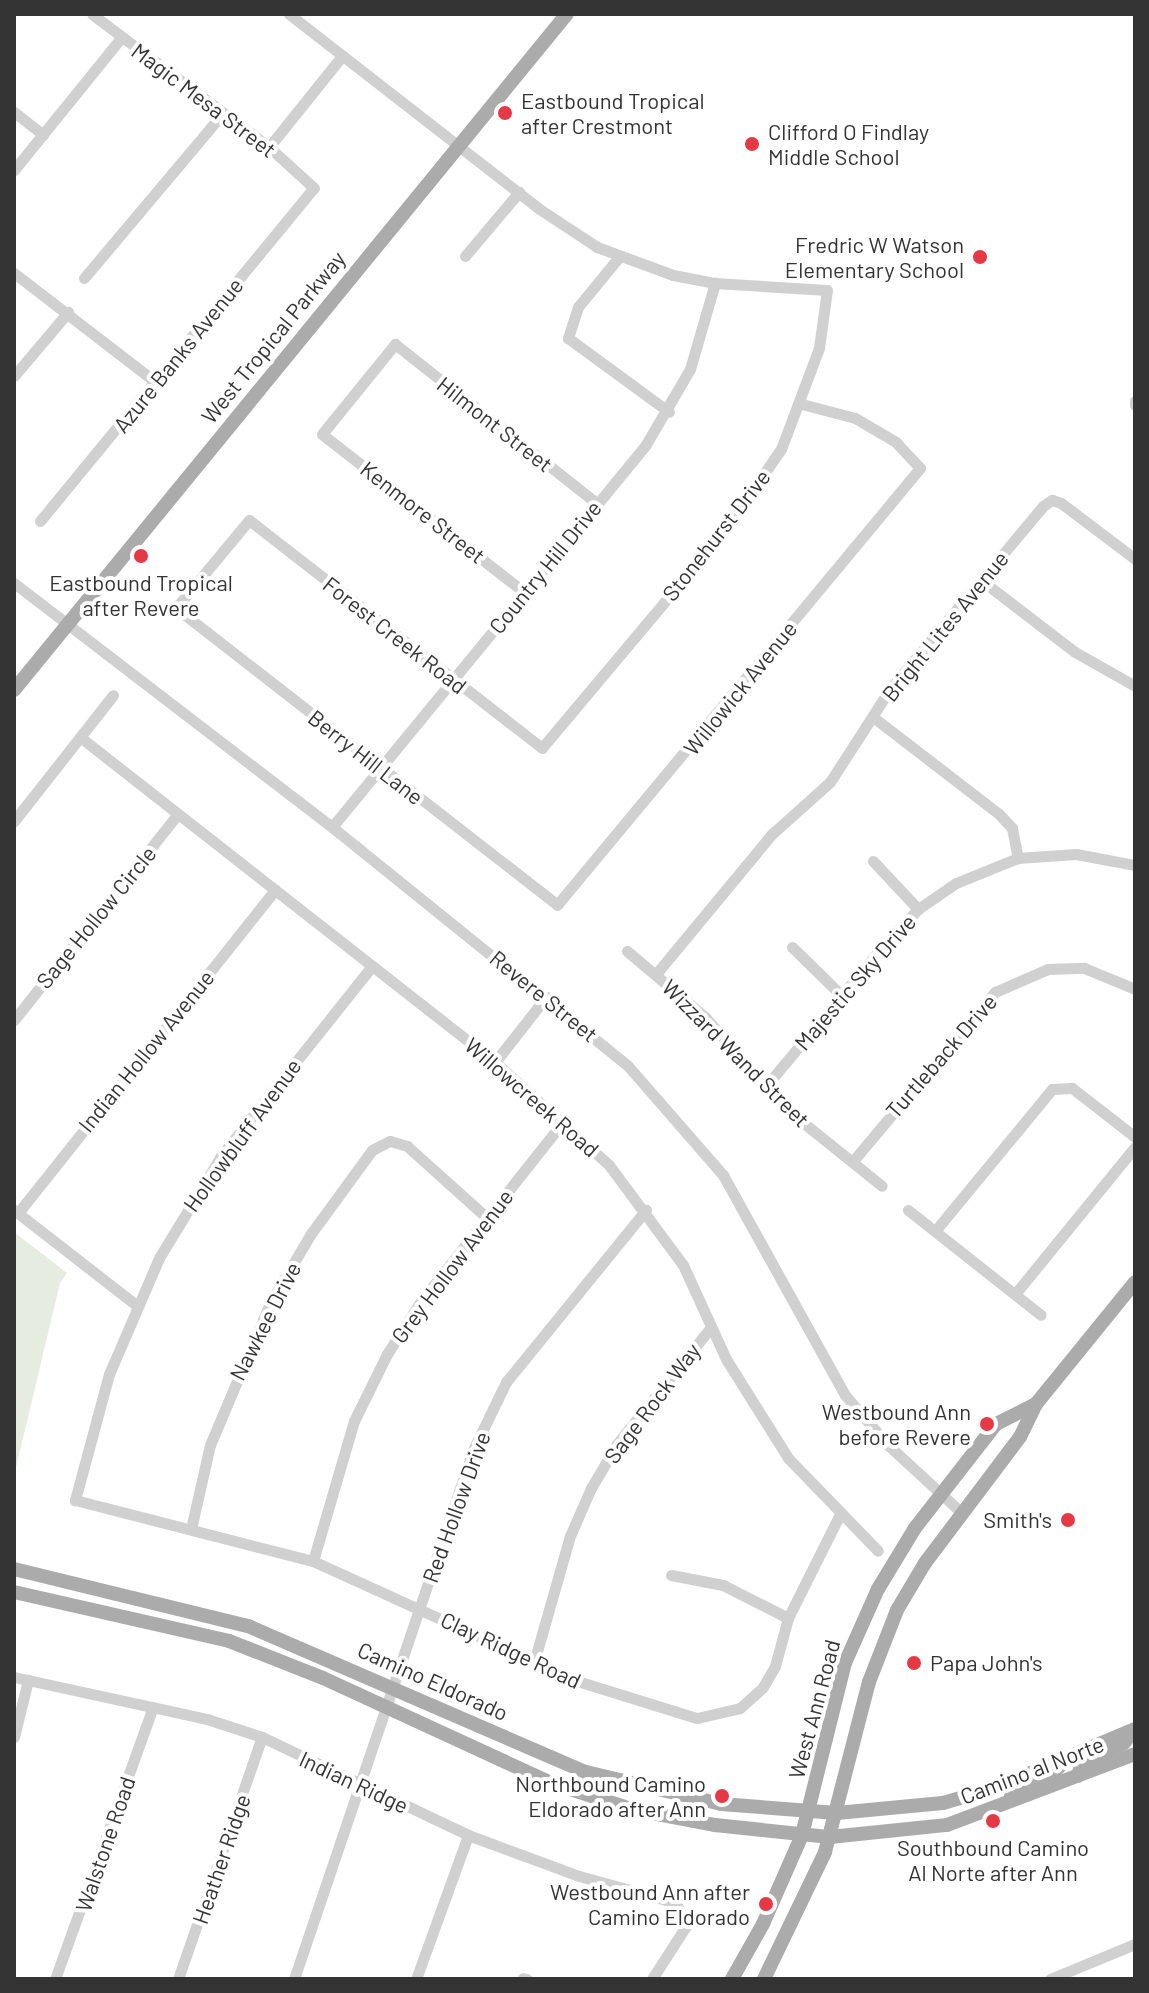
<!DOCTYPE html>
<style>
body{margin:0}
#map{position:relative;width:1149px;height:1993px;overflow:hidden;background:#fff;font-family:Barlow,sans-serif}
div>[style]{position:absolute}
.green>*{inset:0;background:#e6ecdf}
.minor>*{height:11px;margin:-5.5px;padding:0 5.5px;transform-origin:5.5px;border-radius:5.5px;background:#d0d0d0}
.major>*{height:14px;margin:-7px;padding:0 7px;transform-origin:7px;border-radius:7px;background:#ababab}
.dots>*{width:22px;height:22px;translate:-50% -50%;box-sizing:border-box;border:4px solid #fff;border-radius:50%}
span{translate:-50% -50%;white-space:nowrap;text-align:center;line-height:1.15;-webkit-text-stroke:8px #fff;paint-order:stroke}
.street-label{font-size:22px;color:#333}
.poi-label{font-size:22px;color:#333}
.left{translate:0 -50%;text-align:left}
.right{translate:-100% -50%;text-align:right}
.frame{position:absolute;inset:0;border:16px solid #333;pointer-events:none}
</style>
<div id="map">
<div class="green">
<div style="clip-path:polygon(14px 1232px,67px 1273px,60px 1283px,14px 1476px)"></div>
</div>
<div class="minor">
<div style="left:289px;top:14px;width:316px;rotate:37.9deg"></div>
<div style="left:538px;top:208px;width:71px;rotate:33.5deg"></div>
<div style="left:597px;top:247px;width:81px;rotate:20.2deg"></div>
<div style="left:673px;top:275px;width:43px;rotate:10.8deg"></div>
<div style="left:715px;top:283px;width:112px;rotate:3.6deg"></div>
<div style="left:827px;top:290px;width:59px;rotate:97.9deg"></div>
<div style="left:819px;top:348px;width:108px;rotate:110.6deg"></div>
<div style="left:781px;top:449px;width:100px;rotate:124.8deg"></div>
<div style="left:724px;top:531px;width:283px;rotate:130deg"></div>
<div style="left:542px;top:748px;width:371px;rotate:-142.1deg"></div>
<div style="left:249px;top:520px;width:114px;rotate:129.7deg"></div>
<div style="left:176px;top:608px;width:483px;rotate:37.9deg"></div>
<div style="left:557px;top:905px;width:568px;rotate:-50.28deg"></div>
<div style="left:920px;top:468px;width:35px;rotate:-133deg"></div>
<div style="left:896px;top:442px;width:48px;rotate:-149.7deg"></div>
<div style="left:855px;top:418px;width:55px;rotate:-165.2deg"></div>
<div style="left:14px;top:112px;width:37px;rotate:38deg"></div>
<div style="left:269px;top:147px;width:117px;rotate:-51.3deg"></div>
<div style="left:14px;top:170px;width:170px;rotate:-51deg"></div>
<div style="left:465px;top:256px;width:84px;rotate:-49.8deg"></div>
<div style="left:619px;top:257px;width:65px;rotate:129.4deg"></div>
<div style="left:578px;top:307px;width:33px;rotate:108deg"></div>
<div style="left:568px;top:338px;width:125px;rotate:36.2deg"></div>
<div style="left:14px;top:273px;width:180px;rotate:37.6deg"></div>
<div style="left:84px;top:278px;width:216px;rotate:-49.9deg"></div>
<div style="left:14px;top:376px;width:84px;rotate:-49.8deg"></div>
<div style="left:1135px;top:401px;width:4px;rotate:90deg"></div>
<div style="left:40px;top:521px;width:431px;rotate:-50.6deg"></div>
<div style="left:314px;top:188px;width:61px;rotate:-137.7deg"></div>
<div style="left:269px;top:147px;width:221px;rotate:-143.1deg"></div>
<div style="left:981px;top:580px;width:118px;rotate:37.5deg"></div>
<div style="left:1075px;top:652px;width:69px;rotate:29.5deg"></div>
<div style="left:14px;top:583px;width:401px;rotate:37.5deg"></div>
<div style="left:332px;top:827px;width:380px;rotate:38.9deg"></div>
<div style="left:628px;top:1066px;width:145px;rotate:48.9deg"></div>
<div style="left:723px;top:1175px;width:252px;rotate:61deg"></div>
<div style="left:845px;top:1395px;width:66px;rotate:49.3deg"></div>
<div style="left:888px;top:1445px;width:100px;rotate:42.6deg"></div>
<div style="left:524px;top:592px;width:256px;rotate:-142deg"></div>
<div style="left:322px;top:434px;width:116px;rotate:-51deg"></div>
<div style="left:395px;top:344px;width:256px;rotate:38.3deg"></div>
<div style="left:873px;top:717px;width:159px;rotate:37.6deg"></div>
<div style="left:999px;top:814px;width:19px;rotate:47deg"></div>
<div style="left:1012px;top:828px;width:31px;rotate:79deg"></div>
<div style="left:80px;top:737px;width:527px;rotate:38.07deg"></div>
<div style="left:495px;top:1062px;width:154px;rotate:42.1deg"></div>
<div style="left:609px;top:1165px;width:124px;rotate:53.5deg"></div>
<div style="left:683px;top:1265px;width:103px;rotate:65.4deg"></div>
<div style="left:726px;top:1359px;width:117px;rotate:57.9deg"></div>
<div style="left:788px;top:1458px;width:129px;rotate:45.9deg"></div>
<div style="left:14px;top:821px;width:160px;rotate:-51.8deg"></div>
<div style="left:332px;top:827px;width:493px;rotate:-50.6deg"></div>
<div style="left:645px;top:446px;width:89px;rotate:-59.7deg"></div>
<div style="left:690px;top:369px;width:90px;rotate:-73.8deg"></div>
<div style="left:873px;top:861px;width:66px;rotate:46.8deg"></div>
<div style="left:792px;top:947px;width:69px;rotate:44.4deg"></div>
<div style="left:627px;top:951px;width:102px;rotate:40.2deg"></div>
<div style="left:705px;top:1017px;width:121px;rotate:48.7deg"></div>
<div style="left:785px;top:1108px;width:124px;rotate:38.8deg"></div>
<div style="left:372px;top:966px;width:243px;rotate:128.5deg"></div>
<div style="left:221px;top:1156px;width:119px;rotate:121.3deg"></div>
<div style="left:159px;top:1258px;width:126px;rotate:113.3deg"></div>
<div style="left:109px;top:1374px;width:131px;rotate:105.1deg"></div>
<div style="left:75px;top:1500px;width:246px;rotate:14.4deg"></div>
<div style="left:313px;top:1561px;width:287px;rotate:24.5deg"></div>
<div style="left:574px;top:1680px;width:129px;rotate:17.2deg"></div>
<div style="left:697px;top:1718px;width:44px;rotate:-13.1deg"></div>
<div style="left:740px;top:1708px;width:31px;rotate:-42deg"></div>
<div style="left:763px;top:1687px;width:24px;rotate:-60deg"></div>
<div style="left:775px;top:1666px;width:50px;rotate:-74.8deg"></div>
<div style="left:788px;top:1618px;width:114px;rotate:-63.4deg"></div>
<div style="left:656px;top:974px;width:182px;rotate:-50.4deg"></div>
<div style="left:772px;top:834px;width:78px;rotate:-41.9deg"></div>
<div style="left:830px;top:782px;width:111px;rotate:-57.2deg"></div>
<div style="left:890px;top:689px;width:239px;rotate:-50.1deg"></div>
<div style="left:1043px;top:506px;width:11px;rotate:-34deg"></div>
<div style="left:1052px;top:500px;width:9px;rotate:18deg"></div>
<div style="left:1061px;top:503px;width:93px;rotate:37.1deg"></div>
<div style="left:14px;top:1020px;width:263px;rotate:-51.5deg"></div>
<div style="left:495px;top:1062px;width:83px;rotate:-51.9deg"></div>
<div style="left:766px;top:1086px;width:184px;rotate:-50.1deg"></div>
<div style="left:884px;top:945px;width:50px;rotate:-46.6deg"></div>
<div style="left:918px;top:909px;width:46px;rotate:-34.4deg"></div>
<div style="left:956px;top:883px;width:67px;rotate:-22deg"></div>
<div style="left:1018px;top:858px;width:58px;rotate:-3.9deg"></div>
<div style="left:1076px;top:854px;width:60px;rotate:10.6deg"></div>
<div style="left:853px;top:1161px;width:221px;rotate:-50deg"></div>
<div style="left:995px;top:992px;width:58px;rotate:-23.5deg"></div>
<div style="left:1048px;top:969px;width:36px;rotate:-2deg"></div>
<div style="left:1084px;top:968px;width:55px;rotate:22.4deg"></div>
<div style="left:14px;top:1210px;width:155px;rotate:37.9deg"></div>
<div style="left:908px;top:1210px;width:169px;rotate:38.3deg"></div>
<div style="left:18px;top:1213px;width:413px;rotate:-51.5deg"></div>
<div style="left:935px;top:1231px;width:184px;rotate:-50.5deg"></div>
<div style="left:1052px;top:1089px;width:20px;rotate:-3deg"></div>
<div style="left:1072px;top:1088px;width:80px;rotate:37.9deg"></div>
<div style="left:1015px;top:1294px;width:190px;rotate:-50.8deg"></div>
<div style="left:191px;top:1529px;width:86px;rotate:-77.3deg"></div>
<div style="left:210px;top:1445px;width:154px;rotate:-67.1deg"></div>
<div style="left:270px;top:1303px;width:79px;rotate:-59.5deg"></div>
<div style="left:310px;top:1235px;width:105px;rotate:-53.9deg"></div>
<div style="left:372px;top:1150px;width:20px;rotate:-27deg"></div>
<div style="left:390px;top:1141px;width:18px;rotate:16deg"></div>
<div style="left:407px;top:1146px;width:106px;rotate:41.9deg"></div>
<div style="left:313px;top:1561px;width:146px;rotate:-73.7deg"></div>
<div style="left:354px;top:1421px;width:75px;rotate:-63.8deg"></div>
<div style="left:387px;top:1354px;width:63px;rotate:-57.3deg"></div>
<div style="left:421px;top:1301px;width:232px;rotate:-51.6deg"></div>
<div style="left:671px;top:1575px;width:53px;rotate:10.9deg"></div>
<div style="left:723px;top:1585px;width:73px;rotate:26.9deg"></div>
<div style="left:534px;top:1662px;width:131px;rotate:-74.1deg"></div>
<div style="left:570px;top:1536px;width:52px;rotate:-66.4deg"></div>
<div style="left:591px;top:1488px;width:51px;rotate:-59.4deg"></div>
<div style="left:617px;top:1444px;width:150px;rotate:-51.2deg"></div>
<div style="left:14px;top:1677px;width:198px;rotate:12.3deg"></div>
<div style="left:207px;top:1719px;width:58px;rotate:18.1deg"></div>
<div style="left:262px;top:1737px;width:228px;rotate:25.4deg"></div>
<div style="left:468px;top:1835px;width:118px;rotate:20.3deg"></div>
<div style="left:579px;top:1876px;width:90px;rotate:15.4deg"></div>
<div style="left:666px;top:1900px;width:12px;rotate:24deg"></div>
<div style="left:677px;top:1905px;width:23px;rotate:67deg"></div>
<div style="left:686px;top:1926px;width:63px;rotate:122.7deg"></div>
<div style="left:14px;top:1737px;width:59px;rotate:-76.2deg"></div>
<div style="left:523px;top:1978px;width:4px;rotate:14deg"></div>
<div style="left:55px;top:1979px;width:289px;rotate:-70.2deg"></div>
<div style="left:178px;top:1979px;width:256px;rotate:-70.9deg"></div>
<div style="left:294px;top:1979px;width:558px;rotate:-71.31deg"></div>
<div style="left:473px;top:1450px;width:76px;rotate:-64.1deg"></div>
<div style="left:506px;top:1382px;width:222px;rotate:-50.9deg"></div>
<div style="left:416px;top:1979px;width:153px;rotate:-70.1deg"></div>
<div style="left:1050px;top:1979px;width:92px;rotate:-22.4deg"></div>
</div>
<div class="major">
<div style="left:14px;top:690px;width:873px;rotate:-50.72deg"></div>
<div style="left:14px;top:1569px;width:241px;rotate:13.7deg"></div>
<div style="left:248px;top:1626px;width:368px;rotate:23.4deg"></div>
<div style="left:586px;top:1772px;width:139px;rotate:13.3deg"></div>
<div style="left:721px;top:1804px;width:116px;rotate:4.4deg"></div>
<div style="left:837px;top:1813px;width:106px;rotate:-5.4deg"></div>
<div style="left:943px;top:1803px;width:54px;rotate:-16.1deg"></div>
<div style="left:995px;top:1788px;width:152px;rotate:-22.9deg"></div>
<div style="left:14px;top:1592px;width:221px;rotate:12.8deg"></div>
<div style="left:229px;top:1641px;width:101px;rotate:21.5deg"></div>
<div style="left:323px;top:1678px;width:249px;rotate:24.7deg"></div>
<div style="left:549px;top:1782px;width:86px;rotate:18.2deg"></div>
<div style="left:631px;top:1809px;width:86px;rotate:10.8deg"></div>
<div style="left:715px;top:1825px;width:116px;rotate:6deg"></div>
<div style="left:830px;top:1837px;width:118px;rotate:-5.9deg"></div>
<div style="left:947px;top:1825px;width:201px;rotate:-20.7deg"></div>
<div style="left:1078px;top:1776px;width:15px;rotate:-74deg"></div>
<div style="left:1082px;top:1762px;width:46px;rotate:-24.3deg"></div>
<div style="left:1124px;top:1743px;width:11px;rotate:-52deg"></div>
<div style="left:1011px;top:1796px;width:41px;rotate:-25.9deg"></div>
<div style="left:1048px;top:1778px;width:25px;rotate:-45deg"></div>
<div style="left:732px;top:1979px;width:63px;rotate:-60.6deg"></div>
<div style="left:763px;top:1924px;width:97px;rotate:-66.3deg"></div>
<div style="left:802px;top:1835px;width:177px;rotate:-76deg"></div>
<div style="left:845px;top:1663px;width:81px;rotate:-66deg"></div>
<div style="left:878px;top:1589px;width:71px;rotate:-58.8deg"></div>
<div style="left:915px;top:1528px;width:132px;rotate:-52.1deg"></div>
<div style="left:996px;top:1424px;width:45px;rotate:-26.6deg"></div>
<div style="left:764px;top:1979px;width:141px;rotate:-64.3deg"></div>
<div style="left:825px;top:1852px;width:176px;rotate:-75.5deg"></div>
<div style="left:869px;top:1682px;width:77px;rotate:-68.7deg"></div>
<div style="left:897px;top:1610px;width:55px;rotate:-59.2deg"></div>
<div style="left:925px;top:1563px;width:158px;rotate:-53deg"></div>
<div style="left:1020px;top:1437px;width:37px;rotate:-64deg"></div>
<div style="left:1036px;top:1404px;width:157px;rotate:-50.9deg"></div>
</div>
<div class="dots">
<div style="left:505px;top:113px;background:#e63946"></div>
<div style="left:752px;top:144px;background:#e63946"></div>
<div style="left:980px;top:257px;background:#e63946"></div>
<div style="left:141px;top:556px;background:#e63946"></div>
<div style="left:987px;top:1424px;background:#e63946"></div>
<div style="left:1068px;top:1520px;background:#e63946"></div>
<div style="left:914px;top:1663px;background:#e63946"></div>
<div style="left:722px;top:1796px;background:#e63946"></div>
<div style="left:993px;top:1821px;background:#e63946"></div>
<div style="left:766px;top:1904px;background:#e63946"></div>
</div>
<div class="street-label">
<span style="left:204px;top:100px;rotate:37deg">Magic Mesa Street</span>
<span style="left:273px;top:337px;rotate:-51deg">West Tropical Parkway</span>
<span style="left:178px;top:355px;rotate:-51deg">Azure Banks Avenue</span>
<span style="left:495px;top:424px;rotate:38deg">Hilmont Street</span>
<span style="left:423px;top:512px;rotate:38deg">Kenmore Street</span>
<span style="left:716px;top:535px;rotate:-52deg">Stonehurst Drive</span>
<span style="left:545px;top:567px;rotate:-51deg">Country Hill Drive</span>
<span style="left:945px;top:626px;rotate:-51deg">Bright Lites Avenue</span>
<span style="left:395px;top:635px;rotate:38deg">Forest Creek Road</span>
<span style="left:740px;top:688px;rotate:-51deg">Willowick Avenue</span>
<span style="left:366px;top:757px;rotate:38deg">Berry Hill Lane</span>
<span style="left:96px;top:917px;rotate:-51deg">Sage Hollow Circle</span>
<span style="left:855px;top:982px;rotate:-49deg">Majestic Sky Drive</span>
<span style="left:544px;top:996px;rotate:39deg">Revere Street</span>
<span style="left:146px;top:1051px;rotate:-51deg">Indian Hollow Avenue</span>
<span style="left:736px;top:1053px;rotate:45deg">Wizzard Wand Street</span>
<span style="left:941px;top:1056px;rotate:-49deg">Turtleback Drive</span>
<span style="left:532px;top:1097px;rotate:41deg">Willowcreek Road</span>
<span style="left:242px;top:1135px;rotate:-54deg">Hollowbluff Avenue</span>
<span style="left:452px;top:1266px;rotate:-53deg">Grey Hollow Avenue</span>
<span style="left:265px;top:1321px;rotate:-63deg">Nawkee Drive</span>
<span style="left:652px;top:1403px;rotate:-53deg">Sage Rock Way</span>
<span style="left:456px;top:1507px;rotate:-70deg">Red Hollow Drive</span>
<span style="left:511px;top:1650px;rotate:25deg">Clay Ridge Road</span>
<span style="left:433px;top:1681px;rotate:24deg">Camino Eldorado</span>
<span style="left:814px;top:1709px;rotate:-75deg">West Ann Road</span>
<span style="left:1032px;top:1770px;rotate:-21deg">Camino al Norte</span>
<span style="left:354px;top:1782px;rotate:25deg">Indian Ridge</span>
<span style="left:105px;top:1844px;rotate:-71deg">Walstone Road</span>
<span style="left:221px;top:1859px;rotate:-71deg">Heather Ridge</span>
</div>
<div class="poi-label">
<span class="left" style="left:521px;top:113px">Eastbound Tropical<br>after Crestmont</span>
<span class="left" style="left:768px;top:144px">Clifford O Findlay<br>Middle School</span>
<span class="right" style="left:964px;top:257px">Fredric W Watson<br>Elementary School</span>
<span style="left:141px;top:595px">Eastbound Tropical<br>after Revere</span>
<span class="right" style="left:971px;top:1424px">Westbound Ann<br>before Revere</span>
<span class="right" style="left:1052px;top:1520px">Smith's</span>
<span class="left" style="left:930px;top:1663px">Papa John's</span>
<span class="right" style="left:706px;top:1796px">Northbound Camino<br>Eldorado after Ann</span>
<span style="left:993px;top:1860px">Southbound Camino<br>Al Norte after Ann</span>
<span class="right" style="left:750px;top:1904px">Westbound Ann after<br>Camino Eldorado</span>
</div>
<div class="frame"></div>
</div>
